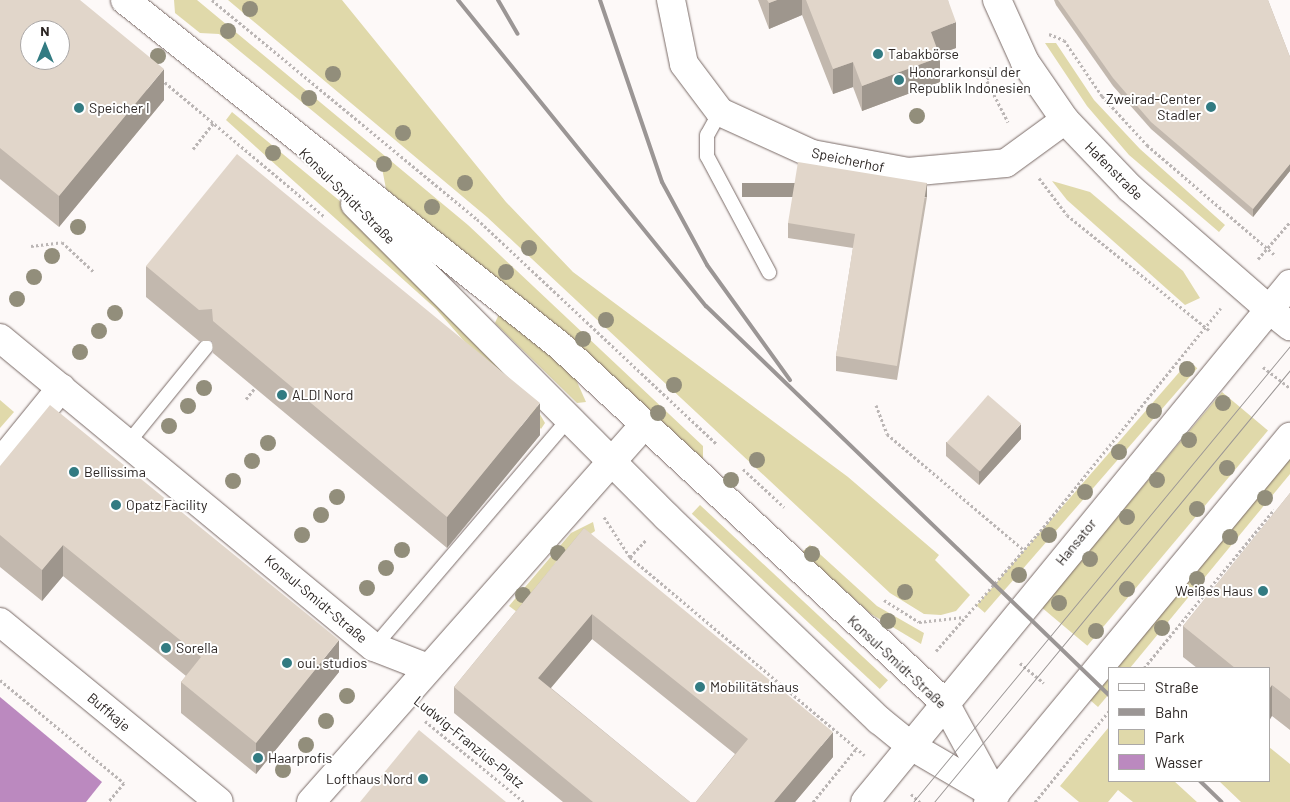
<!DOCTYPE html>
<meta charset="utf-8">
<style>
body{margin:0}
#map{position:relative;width:1290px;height:802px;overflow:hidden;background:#fdf9f8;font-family:Barlow,sans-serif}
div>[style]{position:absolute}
.green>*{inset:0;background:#e0d9aa;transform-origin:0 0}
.water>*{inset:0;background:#bb89bf}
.path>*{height:3px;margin-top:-1.5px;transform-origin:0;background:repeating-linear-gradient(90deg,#bbb6b5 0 2.5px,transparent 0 5px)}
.roads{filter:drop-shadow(0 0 1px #796a66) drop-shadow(0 0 1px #796a66)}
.lane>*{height:14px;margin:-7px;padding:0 7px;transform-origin:7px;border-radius:7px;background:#fff}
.street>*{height:28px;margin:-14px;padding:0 14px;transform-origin:14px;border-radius:14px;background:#fff}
.secondary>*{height:28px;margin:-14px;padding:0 14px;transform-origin:14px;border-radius:14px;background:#fff}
.tram>*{height:1px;margin:-0.5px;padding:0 0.5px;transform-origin:0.5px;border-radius:0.5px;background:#9b9695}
.rail>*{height:4px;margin:-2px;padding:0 2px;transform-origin:2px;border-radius:2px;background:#9b9695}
.trees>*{width:16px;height:16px;margin:-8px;border-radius:50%;background:#928e7b}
.wall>*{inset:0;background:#c2b8ae}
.shaded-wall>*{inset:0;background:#9e968d;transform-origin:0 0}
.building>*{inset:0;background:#e1d6ca;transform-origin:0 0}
.dots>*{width:14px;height:14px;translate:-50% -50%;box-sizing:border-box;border:2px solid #fff;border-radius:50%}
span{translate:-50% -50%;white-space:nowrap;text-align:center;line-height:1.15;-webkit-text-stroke:4px #fff;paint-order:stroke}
.poi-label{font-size:14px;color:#2c2624}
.left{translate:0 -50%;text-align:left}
.right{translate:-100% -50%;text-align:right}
.street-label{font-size:14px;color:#2c2624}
.legend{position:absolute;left:1108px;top:667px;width:162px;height:115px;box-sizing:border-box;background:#fff;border:1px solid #aba8a7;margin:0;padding:6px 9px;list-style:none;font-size:15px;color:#2c2624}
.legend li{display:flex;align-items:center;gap:10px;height:25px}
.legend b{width:25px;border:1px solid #aba8a7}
.north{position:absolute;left:20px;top:20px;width:50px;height:50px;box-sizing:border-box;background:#fff;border:1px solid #aba8a7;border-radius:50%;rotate:0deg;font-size:14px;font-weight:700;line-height:20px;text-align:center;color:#2c2624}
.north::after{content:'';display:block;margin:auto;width:18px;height:22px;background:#327b82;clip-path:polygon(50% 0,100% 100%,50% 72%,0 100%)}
</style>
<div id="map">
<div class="green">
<div style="clip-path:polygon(174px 0,197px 0,468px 225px,703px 446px,703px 459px,587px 354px,386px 189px,382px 168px,219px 34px,200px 33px,175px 13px)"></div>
<div style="clip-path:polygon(228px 0,342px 0,506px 202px,573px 272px,848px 477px,939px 555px,935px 560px,970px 595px,956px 611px,941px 615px,924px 614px,890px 593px,487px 217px)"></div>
<div style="clip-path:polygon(1045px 43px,1056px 43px,1094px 100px,1140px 149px,1225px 225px,1219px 232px,1129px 155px,1087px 106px)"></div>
<div style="clip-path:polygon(232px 112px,352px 211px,531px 399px,545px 423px,541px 429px,436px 309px,226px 120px)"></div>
<div style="clip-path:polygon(1052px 181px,1090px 192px,1183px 271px,1200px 298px,1185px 305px,1067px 200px)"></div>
<div style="clip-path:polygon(499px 314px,574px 375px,586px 402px,577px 403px,495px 323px)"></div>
<div style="left:1189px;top:361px;width:11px;height:324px;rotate:41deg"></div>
<div style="left:1222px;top:392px;width:60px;height:281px;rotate:40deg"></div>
<div style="clip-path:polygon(0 400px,14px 412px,0 428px)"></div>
<div style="clip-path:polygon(1290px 457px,1290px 474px,1130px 668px,1117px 668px)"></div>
<div style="left:700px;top:505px;width:257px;height:12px;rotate:43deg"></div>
<div style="clip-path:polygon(593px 522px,595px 531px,563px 553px,517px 612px,509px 606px,571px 533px)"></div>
<div style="clip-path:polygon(810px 545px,877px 606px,924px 633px,921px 644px,871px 614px,802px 552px)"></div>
<div style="clip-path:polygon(1109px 678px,1109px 694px,1098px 707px,1090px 700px)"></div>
<div style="clip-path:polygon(1109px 727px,1109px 781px,1174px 781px,1197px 802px,1133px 802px,1118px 790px,1108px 802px,1079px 802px,1060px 786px)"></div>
<div style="clip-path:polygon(1269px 747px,1290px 764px,1290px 802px,1241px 802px,1219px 781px,1269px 781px)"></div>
</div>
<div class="water">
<div style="clip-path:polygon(0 697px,102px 782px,86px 802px,0 802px)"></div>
</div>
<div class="path">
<div style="left:212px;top:0;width:344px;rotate:39.6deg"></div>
<div style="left:477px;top:219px;width:329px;rotate:43.2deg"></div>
<div style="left:1049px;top:34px;width:16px;rotate:22deg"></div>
<div style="left:1064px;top:40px;width:68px;rotate:55.8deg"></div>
<div style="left:1102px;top:96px;width:67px;rotate:47.4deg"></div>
<div style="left:1147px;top:145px;width:170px;rotate:40.7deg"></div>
<div style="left:991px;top:67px;width:15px;rotate:106deg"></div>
<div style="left:987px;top:81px;width:46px;rotate:62.9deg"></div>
<div style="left:161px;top:79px;width:214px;rotate:40.1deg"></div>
<div style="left:193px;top:149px;width:34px;rotate:-52deg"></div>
<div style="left:1039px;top:178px;width:46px;rotate:52.9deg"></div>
<div style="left:1067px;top:215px;width:184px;rotate:39deg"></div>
<div style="left:31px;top:246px;width:31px;rotate:-7deg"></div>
<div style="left:62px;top:242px;width:44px;rotate:43.2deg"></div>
<div style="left:1258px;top:259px;width:49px;rotate:-49.1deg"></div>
<div style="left:1263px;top:367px;width:34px;rotate:38deg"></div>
<div style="left:246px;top:399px;width:14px;rotate:-51deg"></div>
<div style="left:876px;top:405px;width:31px;rotate:69deg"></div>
<div style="left:887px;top:434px;width:180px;rotate:40.3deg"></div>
<div style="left:743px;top:469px;width:56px;rotate:42.8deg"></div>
<div style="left:604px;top:517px;width:48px;rotate:57deg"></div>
<div style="left:630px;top:557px;width:307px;rotate:40.2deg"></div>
<div style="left:630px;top:557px;width:23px;rotate:-47deg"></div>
<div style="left:884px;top:600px;width:41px;rotate:32.2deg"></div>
<div style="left:919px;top:622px;width:45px;rotate:-6.3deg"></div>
<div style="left:936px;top:651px;width:154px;rotate:-49deg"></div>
<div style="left:1037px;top:535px;width:292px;rotate:-51deg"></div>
<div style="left:1020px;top:663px;width:31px;rotate:40deg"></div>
<div style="left:1144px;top:668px;width:205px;rotate:-50.6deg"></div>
<div style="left:0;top:680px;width:161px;rotate:39.7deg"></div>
<div style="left:124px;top:783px;width:25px;rotate:130deg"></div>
<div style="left:425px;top:721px;width:128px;rotate:39.3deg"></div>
<div style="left:911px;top:794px;width:12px;rotate:42deg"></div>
<div style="left:813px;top:802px;width:68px;rotate:-50.9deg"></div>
<div style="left:1035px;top:802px;width:117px;rotate:-50.9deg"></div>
</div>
<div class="roads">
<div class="lane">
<div style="left:720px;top:112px;width:26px;rotate:119deg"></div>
<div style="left:707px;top:135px;width:21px;rotate:90deg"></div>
<div style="left:707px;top:156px;width:132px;rotate:61.9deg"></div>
<div style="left:128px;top:443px;width:124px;rotate:-50.9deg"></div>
<div style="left:374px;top:647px;width:300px;rotate:-49.5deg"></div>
</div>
<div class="street">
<div style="left:671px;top:0;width:65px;rotate:78.5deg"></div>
<div style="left:684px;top:64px;width:60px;rotate:53.1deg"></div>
<div style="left:720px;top:112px;width:101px;rotate:24.5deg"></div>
<div style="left:812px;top:154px;width:98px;rotate:10.6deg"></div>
<div style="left:908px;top:172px;width:98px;rotate:-5.2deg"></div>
<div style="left:1006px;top:163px;width:73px;rotate:-36.1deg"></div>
<div style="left:997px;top:0;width:68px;rotate:65.7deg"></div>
<div style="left:1025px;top:62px;width:70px;rotate:55.4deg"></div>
<div style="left:1065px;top:120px;width:94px;rotate:46.3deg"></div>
<div style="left:1130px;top:188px;width:186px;rotate:41.1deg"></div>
<div style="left:0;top:338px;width:485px;rotate:39.6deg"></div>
<div style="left:374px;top:647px;width:58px;rotate:21.3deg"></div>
<div style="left:0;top:463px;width:97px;rotate:-50.9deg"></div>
<div style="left:0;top:622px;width:283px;rotate:39.4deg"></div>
<div style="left:311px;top:802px;width:502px;rotate:-48.56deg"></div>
</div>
<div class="secondary">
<div style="left:125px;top:0;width:554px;rotate:38.48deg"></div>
<div style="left:559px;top:345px;width:526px;rotate:42.84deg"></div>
<div style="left:945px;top:703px;width:105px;rotate:61.5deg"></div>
<div style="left:355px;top:204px;width:442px;rotate:45.1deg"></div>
<div style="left:667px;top:517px;width:294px;rotate:43.8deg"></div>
<div style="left:879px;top:720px;width:41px;rotate:39.1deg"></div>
<div style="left:911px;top:746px;width:97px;rotate:30.3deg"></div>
<div style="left:1270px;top:310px;width:26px;rotate:39deg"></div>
<div style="left:865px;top:802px;width:670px;rotate:-50.63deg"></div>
<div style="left:988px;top:802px;width:474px;rotate:-50.4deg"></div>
</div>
</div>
<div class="tram">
<div style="left:913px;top:802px;width:592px;rotate:-50.42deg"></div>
<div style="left:934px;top:802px;width:560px;rotate:-50.51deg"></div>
</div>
<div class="rail">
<div style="left:458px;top:0;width:394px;rotate:51deg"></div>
<div style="left:706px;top:306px;width:560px;rotate:43.99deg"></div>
<div style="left:498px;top:0;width:39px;rotate:60deg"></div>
<div style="left:600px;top:0;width:192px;rotate:71.2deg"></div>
<div style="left:662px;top:182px;width:94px;rotate:61.5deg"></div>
<div style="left:707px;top:265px;width:142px;rotate:54.2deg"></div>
<div style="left:1200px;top:781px;width:30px;rotate:44deg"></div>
</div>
<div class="trees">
<div style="left:250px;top:9px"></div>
<div style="left:228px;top:31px"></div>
<div style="left:158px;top:56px"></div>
<div style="left:333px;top:74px"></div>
<div style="left:309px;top:98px"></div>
<div style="left:917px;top:116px"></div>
<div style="left:403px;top:133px"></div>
<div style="left:273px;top:153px"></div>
<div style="left:384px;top:164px"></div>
<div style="left:465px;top:183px"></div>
<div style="left:432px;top:207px"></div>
<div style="left:78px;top:227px"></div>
<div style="left:529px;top:248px"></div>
<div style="left:52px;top:256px"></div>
<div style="left:506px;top:272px"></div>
<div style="left:34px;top:277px"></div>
<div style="left:17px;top:299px"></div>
<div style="left:115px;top:313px"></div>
<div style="left:606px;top:320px"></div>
<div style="left:99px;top:331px"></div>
<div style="left:583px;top:339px"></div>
<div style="left:80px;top:352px"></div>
<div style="left:1187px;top:369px"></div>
<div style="left:674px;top:385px"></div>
<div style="left:204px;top:388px"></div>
<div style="left:1223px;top:403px"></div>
<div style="left:188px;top:406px"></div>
<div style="left:1154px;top:411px"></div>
<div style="left:658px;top:413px"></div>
<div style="left:169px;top:426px"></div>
<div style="left:1189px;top:440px"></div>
<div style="left:268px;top:443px"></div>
<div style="left:1119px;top:452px"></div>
<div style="left:757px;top:460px"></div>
<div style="left:252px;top:461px"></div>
<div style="left:1227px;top:468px"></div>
<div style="left:731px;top:480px"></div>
<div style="left:1157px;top:480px"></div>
<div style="left:233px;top:481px"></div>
<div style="left:1085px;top:492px"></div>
<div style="left:337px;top:497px"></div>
<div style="left:1265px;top:498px"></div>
<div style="left:1197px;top:509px"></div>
<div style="left:321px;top:515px"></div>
<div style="left:1127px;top:517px"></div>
<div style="left:302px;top:535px"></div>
<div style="left:1049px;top:535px"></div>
<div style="left:1230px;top:537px"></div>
<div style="left:402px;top:550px"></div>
<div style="left:558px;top:553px"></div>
<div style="left:812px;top:554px"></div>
<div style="left:1090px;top:559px"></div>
<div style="left:386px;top:568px"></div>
<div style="left:1019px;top:575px"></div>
<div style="left:1197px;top:579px"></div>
<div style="left:367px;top:588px"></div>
<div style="left:1127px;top:589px"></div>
<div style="left:905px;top:592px"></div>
<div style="left:523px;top:595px"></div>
<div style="left:1059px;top:603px"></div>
<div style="left:888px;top:621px"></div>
<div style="left:1162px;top:628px"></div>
<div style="left:1096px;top:631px"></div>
<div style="left:347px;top:696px"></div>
<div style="left:326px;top:721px"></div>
<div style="left:306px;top:745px"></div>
<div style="left:283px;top:770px"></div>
</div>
<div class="wall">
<div style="clip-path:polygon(0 0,164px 100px,59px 227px,0 179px)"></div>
<div style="clip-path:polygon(758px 0,948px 0,956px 48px,939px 54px,940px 82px,862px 111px,853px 87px,833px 94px,802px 15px,769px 29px)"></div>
<div style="clip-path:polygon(1054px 0,1268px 0,1290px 57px,1290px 171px,1253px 217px,1151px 129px,1113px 86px,1056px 5px)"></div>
<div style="clip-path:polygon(927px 197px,897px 380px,836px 371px,836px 356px,853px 248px,788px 238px,788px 223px)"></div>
<div style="clip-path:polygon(146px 266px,540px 435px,447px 548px,213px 353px,212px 341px,199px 341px,146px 297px)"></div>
<div style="clip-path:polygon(1021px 439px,979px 485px,946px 456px,946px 442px)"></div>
<div style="clip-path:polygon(0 466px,339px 672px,256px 774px,181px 713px,181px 682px,186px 676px,63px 576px,42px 601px,0 567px)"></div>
<div style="clip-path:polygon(1290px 493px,1290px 730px,1272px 716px,1269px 668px,1197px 668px,1183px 657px,1183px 626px)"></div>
<div style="clip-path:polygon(584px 528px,833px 757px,795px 802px,696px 802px,735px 754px,592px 639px,551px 688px,690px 802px,563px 802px,454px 713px,454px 687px)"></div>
</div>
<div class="shaded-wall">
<div style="clip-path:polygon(777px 0,802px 0,802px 15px,769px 29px,769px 3px)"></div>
<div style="clip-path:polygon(956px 22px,956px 48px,931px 57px,931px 32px)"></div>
<div style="clip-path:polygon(940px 57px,940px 82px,862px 111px,862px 86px)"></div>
<div style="clip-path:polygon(853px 62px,853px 87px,833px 94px,833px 69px)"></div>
<div style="clip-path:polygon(164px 69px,164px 100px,59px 227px,59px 196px)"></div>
<div style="clip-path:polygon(1290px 164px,1290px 171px,1253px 217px,1253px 209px)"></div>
<div style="left:927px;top:183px;width:14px;height:185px;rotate:90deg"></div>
<div style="clip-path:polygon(540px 403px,540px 435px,447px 548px,447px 517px)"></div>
<div style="clip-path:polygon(1021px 424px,1021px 439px,979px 485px,979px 470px)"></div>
<div style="clip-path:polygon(63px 545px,63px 576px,42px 601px,42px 570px)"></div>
<div style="clip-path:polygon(592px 614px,592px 639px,538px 703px,538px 678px)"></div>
<div style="clip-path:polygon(339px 640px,339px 672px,256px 774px,256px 743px)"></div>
<div style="clip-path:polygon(1272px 685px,1272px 716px,1269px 721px,1269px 689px)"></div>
<div style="clip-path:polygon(833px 732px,833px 757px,795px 802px,774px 802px)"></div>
</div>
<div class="building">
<div style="clip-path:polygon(evenodd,0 0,80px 0,164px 69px,59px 196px,0 148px,0 0,30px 30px,60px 30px,60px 60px,30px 60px,30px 30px)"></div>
<div style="clip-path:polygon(767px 0,777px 0,769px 3px)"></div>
<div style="clip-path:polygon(806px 0,948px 0,956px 22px,931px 32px,940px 57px,862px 86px,853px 62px,833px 69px)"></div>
<div style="clip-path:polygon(1058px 0,1268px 0,1290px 57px,1290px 164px,1253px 209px,1151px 122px,1113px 78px)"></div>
<div style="clip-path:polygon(237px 154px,540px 403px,447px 517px,213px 321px,212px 309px,199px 310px,146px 266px)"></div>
<div style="clip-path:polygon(798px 162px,927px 183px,897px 366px,836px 356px,855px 234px,788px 223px)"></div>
<div style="left:988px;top:395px;width:44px;height:63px;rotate:41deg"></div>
<div style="clip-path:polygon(50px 405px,339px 640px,256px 743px,181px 682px,201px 657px,63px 545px,42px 570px,0 535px,0 466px)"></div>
<div style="clip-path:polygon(1290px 493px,1290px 699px,1272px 685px,1269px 689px,1269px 668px,1235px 668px,1183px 626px)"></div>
<div style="clip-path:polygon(584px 528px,833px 732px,774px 802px,696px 802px,748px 739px,592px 614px,538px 678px,690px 802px,593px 802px,454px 687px)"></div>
<div style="clip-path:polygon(419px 730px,506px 802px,360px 802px)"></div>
</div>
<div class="dots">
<div style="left:878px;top:54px;background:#327b82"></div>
<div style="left:899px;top:80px;background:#327b82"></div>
<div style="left:1211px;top:107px;background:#327b82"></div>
<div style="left:79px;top:108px;background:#327b82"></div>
<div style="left:282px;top:395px;background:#327b82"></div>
<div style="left:74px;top:472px;background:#327b82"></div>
<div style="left:116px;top:505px;background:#327b82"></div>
<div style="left:1263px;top:591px;background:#327b82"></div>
<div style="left:166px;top:648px;background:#327b82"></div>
<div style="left:287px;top:663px;background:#327b82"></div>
<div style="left:700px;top:687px;background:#327b82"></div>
<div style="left:258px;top:758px;background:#327b82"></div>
<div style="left:423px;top:779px;background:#327b82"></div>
</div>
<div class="poi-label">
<span class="left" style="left:888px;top:54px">Tabakbörse</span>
<span class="left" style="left:909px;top:80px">Honorarkonsul der<br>Republik Indonesien</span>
<span class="right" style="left:1201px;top:107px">Zweirad-Center<br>Stadler</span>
<span class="left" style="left:89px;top:108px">Speicher I</span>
<span class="left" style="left:292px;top:395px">ALDI Nord</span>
<span class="left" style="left:84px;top:472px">Bellissima</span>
<span class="left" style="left:126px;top:505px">Opatz Facility</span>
<span class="right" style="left:1253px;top:591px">Weißes Haus</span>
<span class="left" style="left:176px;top:648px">Sorella</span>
<span class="left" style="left:297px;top:663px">oui. studios</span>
<span class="left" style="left:710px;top:687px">Mobilitätshaus</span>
<span class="left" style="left:268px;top:758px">Haarprofis</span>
<span class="right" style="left:413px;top:779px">Lofthaus Nord</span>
</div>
<div class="street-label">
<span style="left:848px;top:160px;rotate:12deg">Speicherhof</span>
<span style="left:1114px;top:171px;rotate:45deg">Hafenstraße</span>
<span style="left:347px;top:196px;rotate:45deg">Konsul-Smidt-Straße</span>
<span style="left:1076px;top:542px;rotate:-51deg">Hansator</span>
<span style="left:316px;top:599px;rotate:40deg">Konsul-Smidt-Straße</span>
<span style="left:897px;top:662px;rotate:43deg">Konsul-Smidt-Straße</span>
<span style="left:109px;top:712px;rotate:40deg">Buffkaje</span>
<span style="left:469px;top:742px;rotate:39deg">Ludwig-Franzius-Platz</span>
</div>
<ul class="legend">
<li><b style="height:6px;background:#fff"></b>Straße</li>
<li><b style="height:6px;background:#9b9695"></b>Bahn</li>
<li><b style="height:14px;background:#e0d9aa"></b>Park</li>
<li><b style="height:14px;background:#bb89bf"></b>Wasser</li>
</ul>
<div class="north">N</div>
</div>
